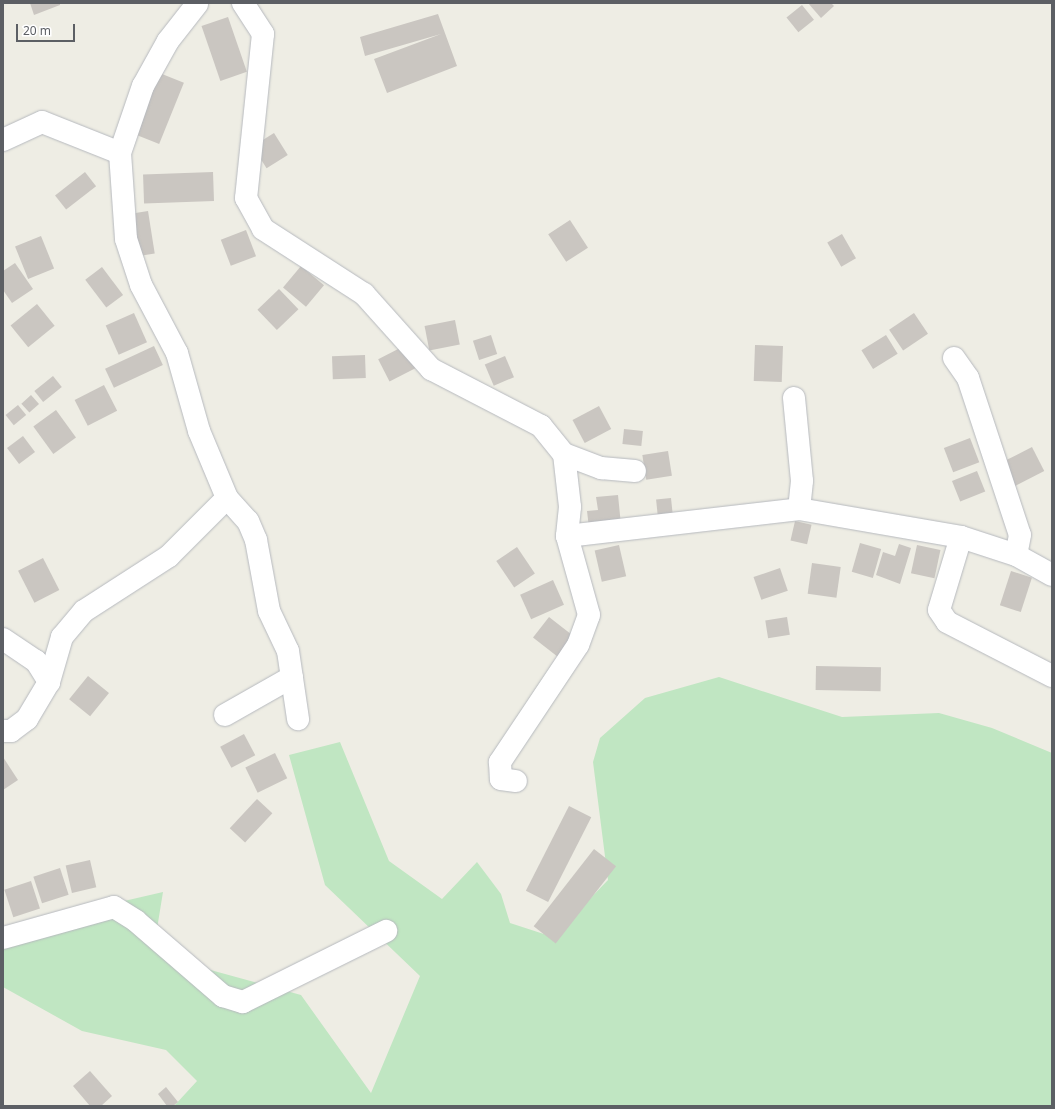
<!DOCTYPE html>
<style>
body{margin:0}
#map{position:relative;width:1055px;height:1109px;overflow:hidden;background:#eeede4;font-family:"Noto Sans",sans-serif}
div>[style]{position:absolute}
.green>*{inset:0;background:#c0e6c2}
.building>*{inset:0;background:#cac6c1;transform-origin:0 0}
.roads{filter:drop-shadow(0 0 1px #b6b9be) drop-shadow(0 0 1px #b6b9be)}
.minor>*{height:22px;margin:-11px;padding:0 11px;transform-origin:11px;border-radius:11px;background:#fff}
span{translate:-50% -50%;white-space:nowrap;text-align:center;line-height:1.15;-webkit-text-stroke:3px #fff;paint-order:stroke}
.frame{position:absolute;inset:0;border:4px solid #5c5f64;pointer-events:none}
.scale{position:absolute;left:16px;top:24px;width:59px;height:18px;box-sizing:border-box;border:2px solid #5c5f64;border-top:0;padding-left:5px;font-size:12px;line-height:14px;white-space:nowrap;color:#5c5f64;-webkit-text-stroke:3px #fff;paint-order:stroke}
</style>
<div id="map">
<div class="green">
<div style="clip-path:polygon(719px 677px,842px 717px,939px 713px,992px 728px,1052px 753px,1052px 1106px,174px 1106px,197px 1081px,166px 1050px,82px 1031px,3px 987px,3px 929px,163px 892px,156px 935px,196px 966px,301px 995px,371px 1093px,420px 976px,325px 885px,289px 755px,340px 742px,389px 861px,442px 899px,477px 862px,501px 894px,510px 923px,553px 937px,608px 880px,593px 762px,600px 738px,645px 698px)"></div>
</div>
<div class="building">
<div style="clip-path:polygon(30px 3px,60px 3px,60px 5px,34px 15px)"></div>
<div style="clip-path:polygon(808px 3px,831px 3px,834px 6px,821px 18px)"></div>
<div style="left:802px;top:5px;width:19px;height:20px;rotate:51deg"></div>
<div style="clip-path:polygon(438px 14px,457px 66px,387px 93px,374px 59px,441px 34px,365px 56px,360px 37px)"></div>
<div style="left:228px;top:17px;width:58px;height:28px;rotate:71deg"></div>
<div style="left:157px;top:72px;width:29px;height:66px;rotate:22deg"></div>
<div style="left:274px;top:133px;width:26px;height:25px;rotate:58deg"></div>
<div style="left:85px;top:172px;width:18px;height:38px;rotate:52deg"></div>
<div style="left:213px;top:172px;width:29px;height:70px;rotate:88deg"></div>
<div style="left:148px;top:211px;width:43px;height:19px;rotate:81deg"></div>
<div style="left:570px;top:220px;width:33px;height:26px;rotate:57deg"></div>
<div style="left:246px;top:230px;width:28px;height:27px;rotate:69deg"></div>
<div style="left:842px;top:234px;width:28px;height:17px;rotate:60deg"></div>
<div style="left:41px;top:236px;width:35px;height:28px;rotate:68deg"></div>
<div style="clip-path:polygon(15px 263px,33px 289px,12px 303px,3px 290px,3px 271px)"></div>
<div style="left:301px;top:266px;width:30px;height:28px;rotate:40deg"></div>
<div style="left:102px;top:267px;width:35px;height:21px;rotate:53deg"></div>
<div style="left:279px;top:289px;width:28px;height:30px;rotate:46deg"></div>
<div style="left:37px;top:304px;width:28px;height:34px;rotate:51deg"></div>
<div style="left:134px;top:313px;width:32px;height:31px;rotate:66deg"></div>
<div style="left:914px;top:313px;width:25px;height:30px;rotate:56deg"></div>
<div style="left:455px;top:320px;width:25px;height:31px;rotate:79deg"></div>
<div style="left:491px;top:335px;width:20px;height:19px;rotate:72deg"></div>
<div style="left:886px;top:335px;width:22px;height:29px;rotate:58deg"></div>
<div style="left:755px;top:345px;width:28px;height:36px;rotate:2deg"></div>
<div style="left:154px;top:346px;width:21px;height:54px;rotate:65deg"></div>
<div style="left:404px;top:346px;width:25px;height:29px;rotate:63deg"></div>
<div style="left:365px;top:355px;width:23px;height:33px;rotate:88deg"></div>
<div style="left:505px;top:356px;width:23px;height:22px;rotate:67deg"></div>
<div style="left:53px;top:376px;width:14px;height:24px;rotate:51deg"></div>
<div style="left:104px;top:385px;width:29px;height:33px;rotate:63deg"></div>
<div style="left:31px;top:395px;width:12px;height:13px;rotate:48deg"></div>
<div style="left:18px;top:405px;width:13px;height:16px;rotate:51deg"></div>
<div style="left:599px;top:406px;width:26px;height:30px;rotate:62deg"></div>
<div style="left:56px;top:410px;width:34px;height:28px;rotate:54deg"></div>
<div style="left:624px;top:429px;width:19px;height:15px;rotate:6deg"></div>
<div style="left:23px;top:436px;width:20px;height:20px;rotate:53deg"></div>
<div style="left:970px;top:438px;width:26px;height:28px;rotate:69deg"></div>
<div style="left:1032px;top:447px;width:27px;height:36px;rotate:63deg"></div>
<div style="left:668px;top:451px;width:25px;height:26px;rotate:81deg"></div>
<div style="left:977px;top:471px;width:22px;height:27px;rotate:68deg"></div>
<div style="clip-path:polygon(618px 495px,621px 525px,589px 528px,587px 511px,598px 510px,596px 497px)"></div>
<div style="left:671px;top:498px;width:20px;height:15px;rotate:84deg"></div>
<div style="left:795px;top:521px;width:17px;height:20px;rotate:13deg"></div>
<div style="left:860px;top:543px;width:22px;height:30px;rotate:16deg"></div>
<div style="clip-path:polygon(899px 544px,911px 548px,900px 584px,876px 575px,883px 552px,895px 556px)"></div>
<div style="left:619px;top:545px;width:32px;height:25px;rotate:77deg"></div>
<div style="left:917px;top:545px;width:24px;height:29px;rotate:12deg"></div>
<div style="left:517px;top:547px;width:32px;height:25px;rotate:56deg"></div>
<div style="left:43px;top:558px;width:36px;height:28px;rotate:63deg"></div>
<div style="left:812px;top:563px;width:29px;height:31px;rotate:8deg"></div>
<div style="left:780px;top:568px;width:24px;height:28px;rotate:71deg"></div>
<div style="left:1011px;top:571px;width:22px;height:36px;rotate:18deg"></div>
<div style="left:553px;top:580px;width:27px;height:36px;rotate:66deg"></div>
<div style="left:549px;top:617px;width:33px;height:26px;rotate:38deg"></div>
<div style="left:787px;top:617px;width:18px;height:22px;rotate:81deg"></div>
<div style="left:816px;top:666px;width:65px;height:24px;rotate:1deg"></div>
<div style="left:88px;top:676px;width:27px;height:30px;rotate:39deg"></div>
<div style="left:244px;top:734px;width:24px;height:27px;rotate:62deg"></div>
<div style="left:275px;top:753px;width:28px;height:33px;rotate:64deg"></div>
<div style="clip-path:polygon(3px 757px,18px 780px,3px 790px)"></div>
<div style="left:257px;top:799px;width:21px;height:40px;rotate:43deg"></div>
<div style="left:569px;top:806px;width:25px;height:95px;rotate:27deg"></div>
<div style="left:594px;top:849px;width:28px;height:98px;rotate:38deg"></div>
<div style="left:90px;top:860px;width:28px;height:25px;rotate:77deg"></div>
<div style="left:60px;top:868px;width:28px;height:28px;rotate:72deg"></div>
<div style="left:31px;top:881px;width:29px;height:28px;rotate:72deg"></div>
<div style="clip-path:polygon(90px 1071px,112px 1096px,101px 1106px,90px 1106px,73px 1086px)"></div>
<div style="clip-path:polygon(166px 1087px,178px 1102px,173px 1106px,167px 1106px,158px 1094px)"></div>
</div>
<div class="roads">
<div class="minor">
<div style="left:243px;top:3px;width:37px;rotate:57deg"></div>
<div style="left:263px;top:34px;width:165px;rotate:95.9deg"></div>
<div style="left:246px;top:198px;width:35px;rotate:61deg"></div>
<div style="left:263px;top:229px;width:120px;rotate:32.8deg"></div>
<div style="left:364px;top:294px;width:101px;rotate:48.2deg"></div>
<div style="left:431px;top:369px;width:124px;rotate:27.4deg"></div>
<div style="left:541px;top:426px;width:36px;rotate:51deg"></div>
<div style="left:564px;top:454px;width:53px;rotate:83.5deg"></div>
<div style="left:570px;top:507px;width:29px;rotate:96deg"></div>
<div style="left:567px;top:536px;width:82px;rotate:74.4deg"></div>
<div style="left:589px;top:615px;width:32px;rotate:110deg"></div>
<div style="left:578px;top:645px;width:141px;rotate:123.7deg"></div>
<div style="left:500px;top:762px;width:17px;rotate:87deg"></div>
<div style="left:501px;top:779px;width:15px;rotate:8deg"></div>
<div style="left:3px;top:140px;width:43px;rotate:-24.8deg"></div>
<div style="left:42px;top:122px;width:84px;rotate:21.7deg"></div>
<div style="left:120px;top:153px;width:86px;rotate:86deg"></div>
<div style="left:126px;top:239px;width:48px;rotate:71.9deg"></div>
<div style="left:141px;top:285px;width:77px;rotate:62.1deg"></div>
<div style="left:177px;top:353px;width:81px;rotate:74.2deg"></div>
<div style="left:199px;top:431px;width:73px;rotate:67.3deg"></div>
<div style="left:227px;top:498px;width:31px;rotate:48deg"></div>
<div style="left:248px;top:521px;width:21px;rotate:67deg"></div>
<div style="left:256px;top:540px;width:72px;rotate:79.6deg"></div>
<div style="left:269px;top:611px;width:44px;rotate:64.6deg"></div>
<div style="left:288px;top:651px;width:69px;rotate:81.6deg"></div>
<div style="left:120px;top:153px;width:71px;rotate:-71.1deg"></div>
<div style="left:143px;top:86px;width:51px;rotate:-60.9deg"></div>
<div style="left:168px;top:41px;width:47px;rotate:-51.9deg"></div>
<div style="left:954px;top:358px;width:24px;rotate:55deg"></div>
<div style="left:968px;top:378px;width:165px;rotate:71.7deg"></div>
<div style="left:1020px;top:535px;width:20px;rotate:101deg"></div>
<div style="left:794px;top:398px;width:83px;rotate:84.5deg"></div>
<div style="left:802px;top:481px;width:28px;rotate:96deg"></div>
<div style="left:564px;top:454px;width:40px;rotate:21deg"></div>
<div style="left:601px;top:468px;width:34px;rotate:5deg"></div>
<div style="left:567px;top:536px;width:234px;rotate:-6.6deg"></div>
<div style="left:799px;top:509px;width:164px;rotate:9.8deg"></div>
<div style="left:961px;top:537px;width:58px;rotate:18.1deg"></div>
<div style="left:1016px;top:555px;width:41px;rotate:29.1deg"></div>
<div style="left:961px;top:537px;width:76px;rotate:106.8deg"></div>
<div style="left:939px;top:610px;width:14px;rotate:56deg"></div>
<div style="left:947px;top:622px;width:118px;rotate:27.2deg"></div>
<div style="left:3px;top:639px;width:40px;rotate:34deg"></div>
<div style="left:36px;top:661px;width:25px;rotate:58deg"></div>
<div style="left:49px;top:682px;width:43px;rotate:120.7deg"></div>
<div style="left:27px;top:719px;width:20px;rotate:143deg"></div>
<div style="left:11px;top:731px;width:8px;rotate:180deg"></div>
<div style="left:49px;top:682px;width:47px;rotate:-73.9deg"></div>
<div style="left:62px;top:637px;width:34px;rotate:-50deg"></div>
<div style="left:84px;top:611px;width:101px;rotate:-32.9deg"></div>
<div style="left:169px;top:556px;width:82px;rotate:-45deg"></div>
<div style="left:225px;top:715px;width:77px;rotate:-29.6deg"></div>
<div style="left:3px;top:938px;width:115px;rotate:-15.6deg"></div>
<div style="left:114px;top:907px;width:26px;rotate:32deg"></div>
<div style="left:136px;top:921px;width:115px;rotate:40.8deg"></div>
<div style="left:223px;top:996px;width:21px;rotate:17deg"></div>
<div style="left:243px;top:1002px;width:160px;rotate:-26.4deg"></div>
</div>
</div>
<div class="frame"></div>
<div class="scale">20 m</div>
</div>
